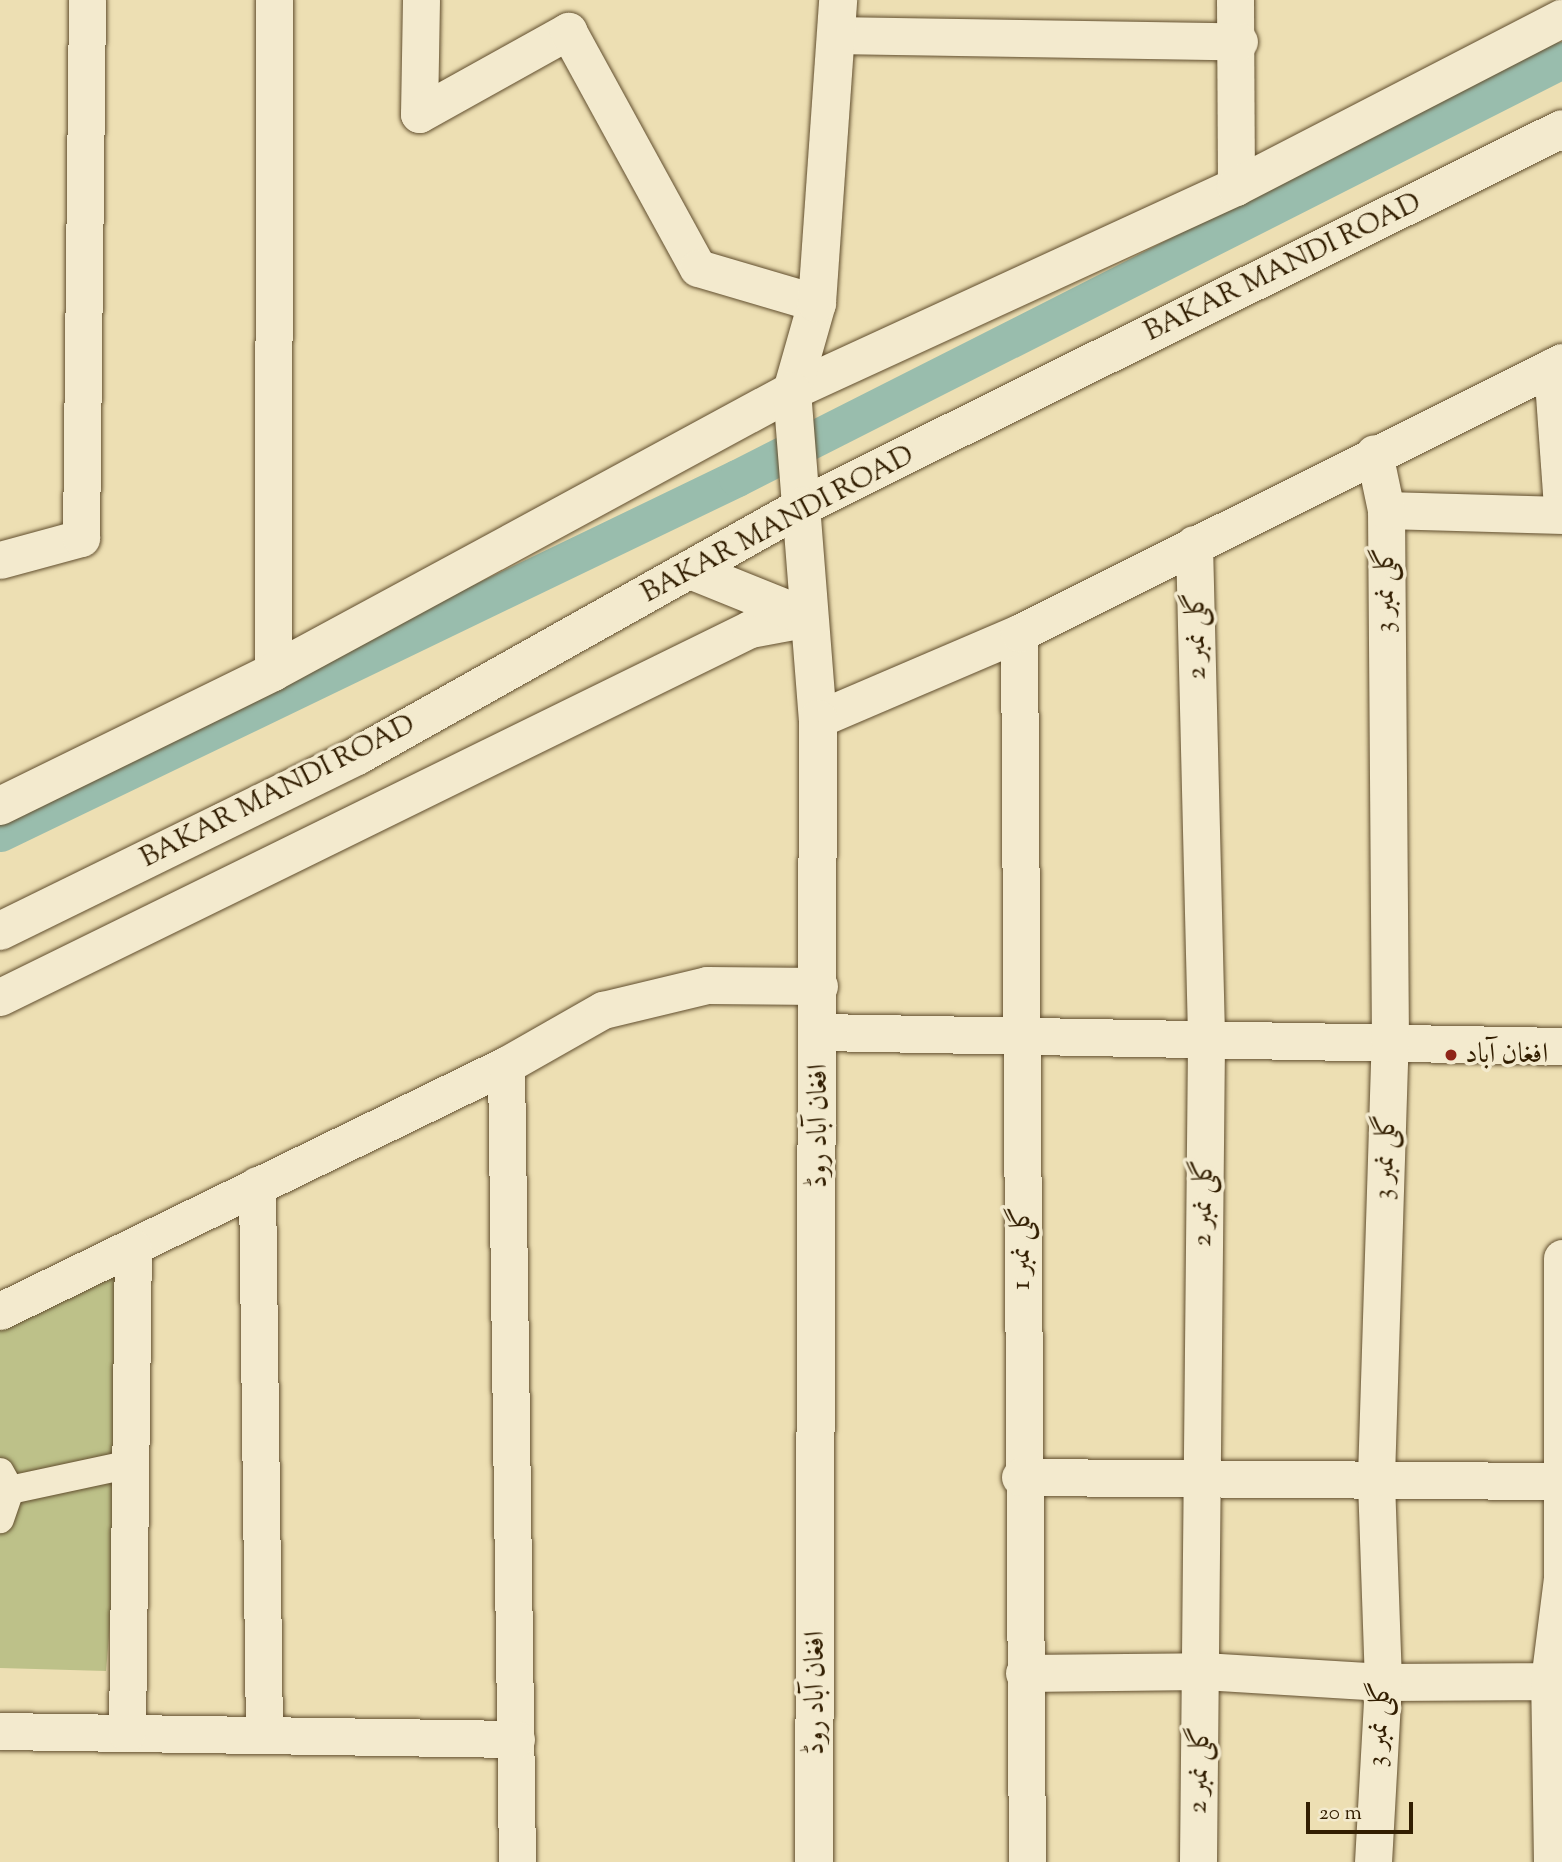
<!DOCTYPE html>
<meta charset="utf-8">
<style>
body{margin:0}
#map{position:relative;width:1562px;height:1862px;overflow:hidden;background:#eddfb3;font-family:"Sorts Mill Goudy",Amiri,serif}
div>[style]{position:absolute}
.green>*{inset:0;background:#bdc189}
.canal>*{height:37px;margin:-18.5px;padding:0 18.5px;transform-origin:18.5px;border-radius:18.5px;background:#99bdad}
.roads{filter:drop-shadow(0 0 2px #614e2e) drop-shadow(0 0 2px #614e2e)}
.pedestrian>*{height:28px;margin:-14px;padding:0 14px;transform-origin:14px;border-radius:14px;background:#f3eace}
.minor>*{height:37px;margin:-18.5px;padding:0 18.5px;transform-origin:18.5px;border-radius:18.5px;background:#f3eace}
.tertiary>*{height:38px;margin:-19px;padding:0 19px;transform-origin:19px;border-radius:19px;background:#f3eace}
.secondary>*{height:38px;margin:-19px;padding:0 19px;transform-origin:19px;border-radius:19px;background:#f3eace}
.dots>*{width:19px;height:19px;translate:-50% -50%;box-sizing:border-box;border:4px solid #f3eace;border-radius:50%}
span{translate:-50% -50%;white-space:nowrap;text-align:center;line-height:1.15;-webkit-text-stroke:7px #f3eace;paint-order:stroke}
.street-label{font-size:28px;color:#321e01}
.poi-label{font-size:28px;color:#321e01}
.left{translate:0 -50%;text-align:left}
.scale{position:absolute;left:1306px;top:1802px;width:107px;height:32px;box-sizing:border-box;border:4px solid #321e01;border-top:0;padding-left:9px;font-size:21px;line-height:24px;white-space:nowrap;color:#321e01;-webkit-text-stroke:5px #f3eace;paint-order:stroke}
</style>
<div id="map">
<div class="green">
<div style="clip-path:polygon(142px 1249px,106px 1671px,0 1668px,0 1316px)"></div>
</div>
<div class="canal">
<div style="left:0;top:833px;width:818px;rotate:-25.72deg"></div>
<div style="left:737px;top:478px;width:925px;rotate:-26.87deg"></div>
</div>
<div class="roads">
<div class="pedestrian">
<div style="left:0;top:1472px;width:21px;rotate:61deg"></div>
<div style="left:10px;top:1490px;width:31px;rotate:109deg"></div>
<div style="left:10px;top:1490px;width:124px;rotate:-12.1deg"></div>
</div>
<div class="minor">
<div style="left:421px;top:0;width:114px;rotate:91deg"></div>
<div style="left:419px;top:114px;width:171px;rotate:-29.1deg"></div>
<div style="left:568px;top:31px;width:270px;rotate:61.3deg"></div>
<div style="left:698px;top:268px;width:124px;rotate:16.4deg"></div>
<div style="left:1235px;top:0;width:187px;rotate:89.7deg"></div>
<div style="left:835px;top:35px;width:404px;rotate:0.9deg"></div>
<div style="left:1552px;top:367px;width:141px;rotate:85.9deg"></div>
<div style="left:1386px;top:510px;width:176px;rotate:1.6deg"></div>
<div style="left:1194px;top:544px;width:498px;rotate:88.6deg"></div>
<div style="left:1206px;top:1042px;width:820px;rotate:90.56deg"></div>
<div style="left:0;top:560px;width:84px;rotate:-15.2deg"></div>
<div style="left:81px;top:538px;width:538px;rotate:-89.36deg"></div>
<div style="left:1019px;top:633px;width:1229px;rotate:89.63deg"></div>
<div style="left:273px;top:672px;width:672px;rotate:-89.91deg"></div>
<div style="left:818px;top:719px;width:219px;rotate:-23.2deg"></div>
<div style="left:1019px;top:633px;width:607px;rotate:-26.52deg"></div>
<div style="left:0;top:997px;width:835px;rotate:-26.14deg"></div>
<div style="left:750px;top:629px;width:60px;rotate:-10.6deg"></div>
<div style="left:820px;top:1032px;width:742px;rotate:1.08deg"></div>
<div style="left:506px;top:1065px;width:797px;rotate:89.21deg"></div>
<div style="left:257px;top:1185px;width:548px;rotate:89.27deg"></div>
<div style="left:0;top:1311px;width:563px;rotate:-25.93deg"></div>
<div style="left:506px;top:1065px;width:112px;rotate:-29.6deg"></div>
<div style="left:603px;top:1010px;width:107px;rotate:-13.5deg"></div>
<div style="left:707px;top:985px;width:112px;rotate:0.5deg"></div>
<div style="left:1020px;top:1477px;width:539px;rotate:0.43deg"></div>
<div style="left:1024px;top:1673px;width:179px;rotate:-0.6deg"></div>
<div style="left:1203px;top:1671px;width:180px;rotate:3.5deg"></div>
<div style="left:1383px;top:1682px;width:166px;rotate:-0.3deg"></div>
<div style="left:0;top:1731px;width:516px;rotate:0.89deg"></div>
<div style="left:127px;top:1733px;width:485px;rotate:-89.3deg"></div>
<div style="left:1373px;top:1862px;width:180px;rotate:-86.8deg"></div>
<div style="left:1383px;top:1682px;width:205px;rotate:-92deg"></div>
<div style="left:1376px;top:1477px;width:434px;rotate:-88.2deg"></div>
<div style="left:1390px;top:1043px;width:533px;rotate:-90.43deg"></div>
<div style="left:1386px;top:510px;width:58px;rotate:-101.9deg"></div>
<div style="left:1552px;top:1862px;width:181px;rotate:-90.9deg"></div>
<div style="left:1549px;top:1681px;width:104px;rotate:-82.8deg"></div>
<div style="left:1562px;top:1578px;width:320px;rotate:-90deg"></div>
</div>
<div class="tertiary">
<div style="left:792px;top:391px;width:489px;rotate:-24.7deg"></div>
<div style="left:1236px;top:187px;width:367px;rotate:-27.3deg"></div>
<div style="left:792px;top:391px;width:91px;rotate:-74.1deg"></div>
<div style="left:817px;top:303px;width:304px;rotate:-86deg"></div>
<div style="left:803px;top:506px;width:847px;rotate:-26.41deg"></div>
</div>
<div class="secondary">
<div style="left:690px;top:570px;width:128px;rotate:22deg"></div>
<div style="left:0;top:806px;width:304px;rotate:-26.1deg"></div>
<div style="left:273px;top:672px;width:590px;rotate:-28.43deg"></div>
<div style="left:792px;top:391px;width:329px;rotate:85.5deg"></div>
<div style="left:818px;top:719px;width:1143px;rotate:90.2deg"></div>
<div style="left:0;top:931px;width:398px;rotate:-26.1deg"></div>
<div style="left:357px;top:756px;width:511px;rotate:-29.27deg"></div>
</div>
</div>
<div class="dots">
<div style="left:1451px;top:1055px;background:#8f2418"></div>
</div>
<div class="street-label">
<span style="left:1283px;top:268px;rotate:-26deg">BAKAR MANDI ROAD</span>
<span style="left:778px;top:525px;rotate:-28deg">BAKAR MANDI ROAD</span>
<span style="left:1386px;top:590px;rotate:-90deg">گلی نمبر 3</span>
<span style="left:1197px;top:636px;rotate:-91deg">گلی نمبر 2</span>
<span style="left:278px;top:792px;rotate:-27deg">BAKAR MANDI ROAD</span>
<span style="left:819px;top:1126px;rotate:-90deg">افغان آباد روڈ</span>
<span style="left:1386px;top:1157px;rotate:-88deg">گلی نمبر 3</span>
<span style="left:1204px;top:1203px;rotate:-89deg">گلی نمبر 2</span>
<span style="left:1022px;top:1248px;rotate:-90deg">گلی نمبر 1</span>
<span style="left:816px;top:1693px;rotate:-90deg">افغان آباد روڈ</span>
<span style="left:1380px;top:1724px;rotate:-87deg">گلی نمبر 3</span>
<span style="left:1200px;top:1770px;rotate:-88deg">گلی نمبر 2</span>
</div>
<div class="poi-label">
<span class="left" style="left:1465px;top:1055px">افغان آباد</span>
</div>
<div class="scale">20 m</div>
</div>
